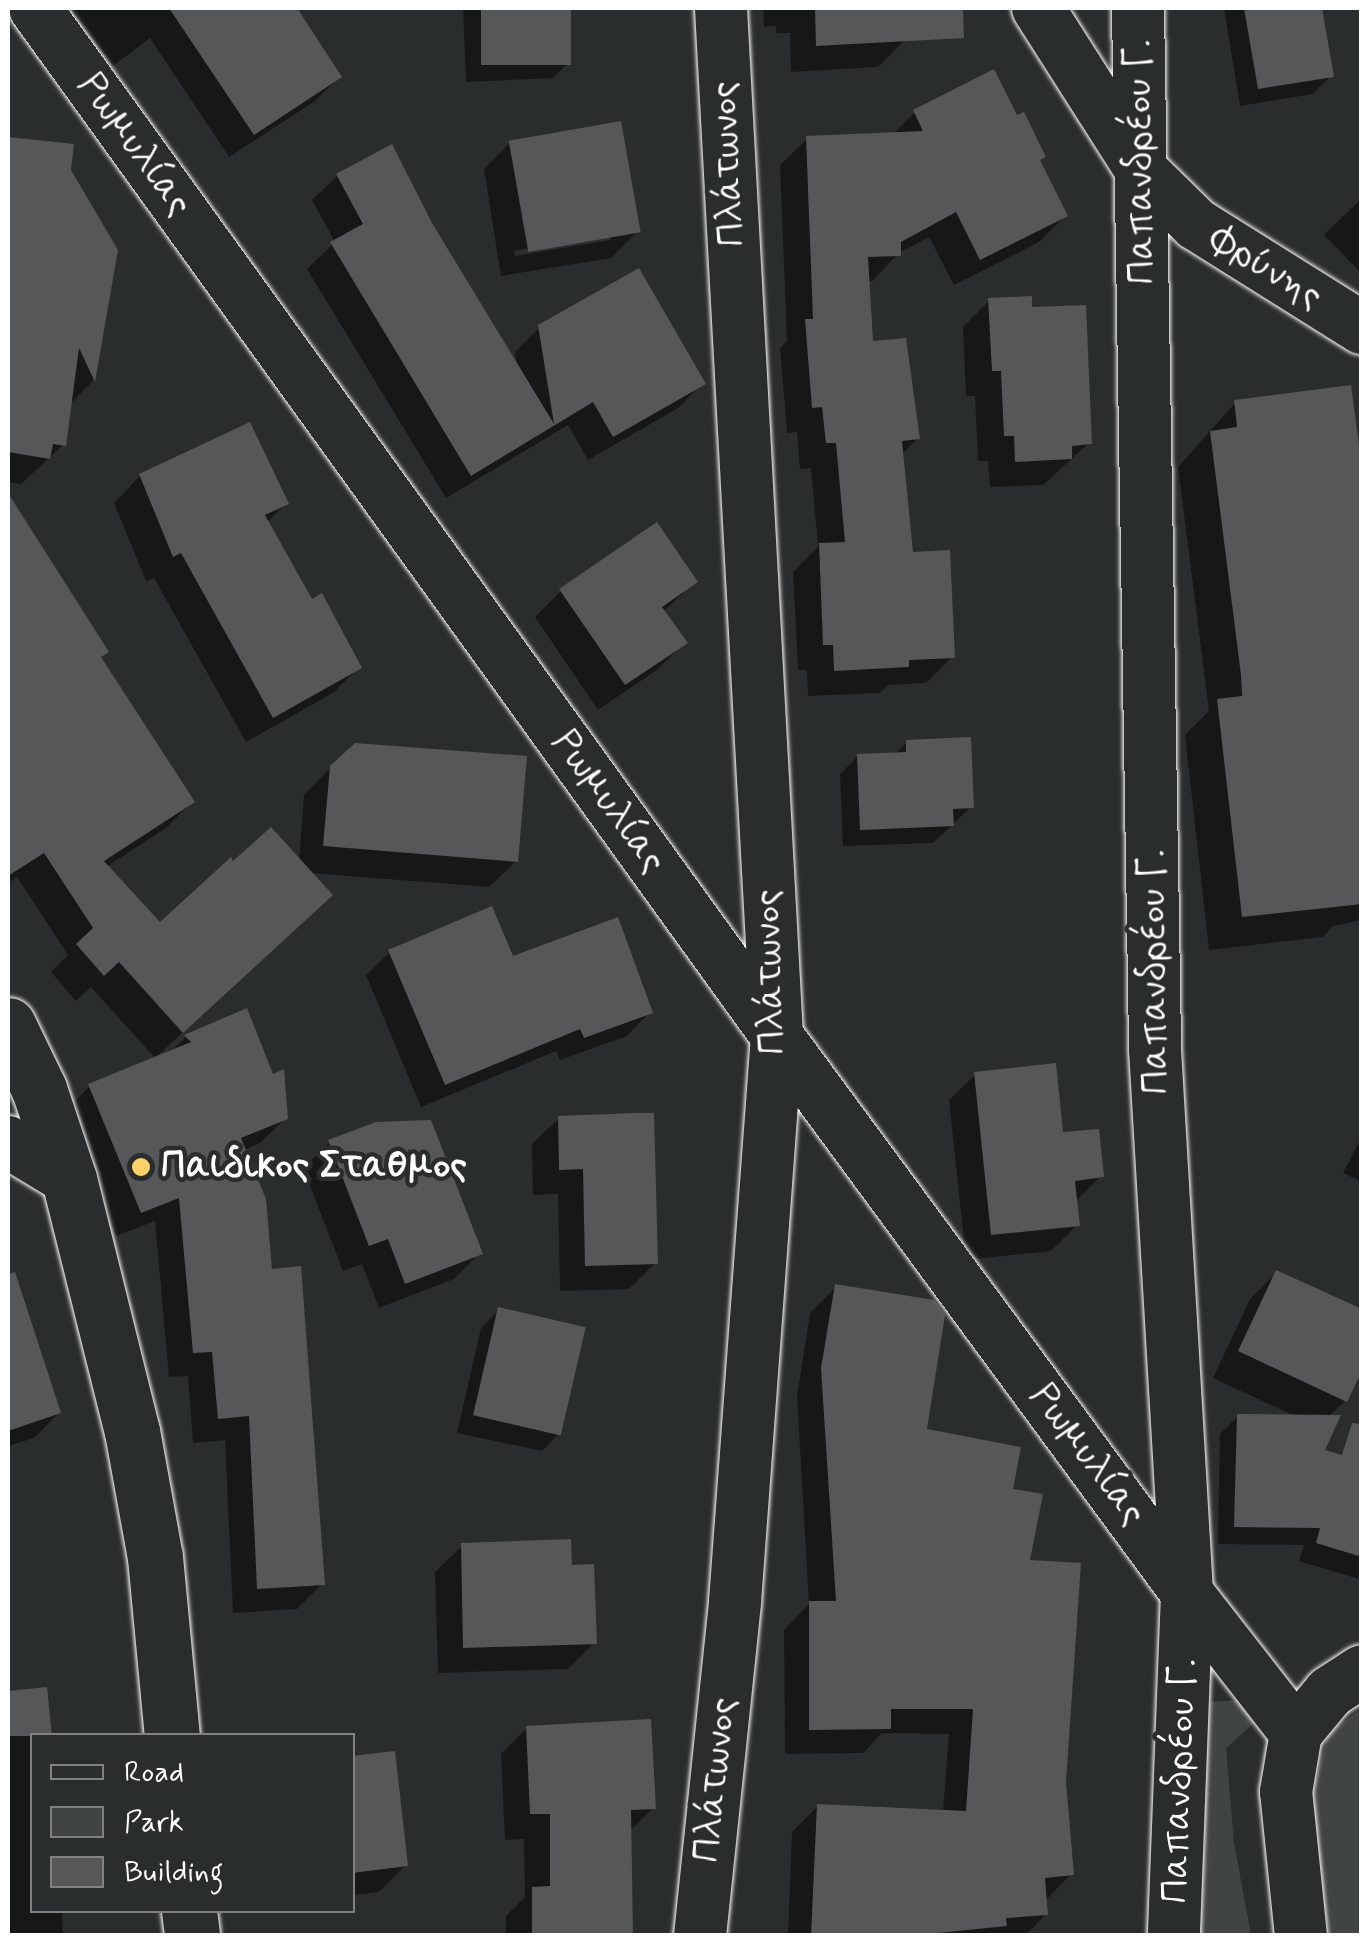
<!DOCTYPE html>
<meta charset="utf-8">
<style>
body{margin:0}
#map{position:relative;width:1369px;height:1943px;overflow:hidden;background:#2a2d2e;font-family:Mynerve,sans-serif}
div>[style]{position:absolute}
.green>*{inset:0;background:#414445}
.shadow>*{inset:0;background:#0007}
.building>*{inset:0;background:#555758;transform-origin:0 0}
.roads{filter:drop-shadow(0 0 2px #fff) drop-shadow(0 0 2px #fff)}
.minor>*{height:52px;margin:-26px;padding:0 26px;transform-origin:26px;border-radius:26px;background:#2a2d2e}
.tertiary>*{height:55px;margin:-27.5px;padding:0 27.5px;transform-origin:27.5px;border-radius:27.5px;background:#2a2d2e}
.dots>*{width:28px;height:28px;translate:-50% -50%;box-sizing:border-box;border:5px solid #2a2d2e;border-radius:50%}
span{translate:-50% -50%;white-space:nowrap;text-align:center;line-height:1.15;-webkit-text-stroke:9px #2a2d2e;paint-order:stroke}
.street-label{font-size:38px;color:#fff}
.poi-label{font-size:38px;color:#fff;font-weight:700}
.left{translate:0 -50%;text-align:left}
.frame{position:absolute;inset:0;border:10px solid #fff;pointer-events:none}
.legend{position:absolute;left:30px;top:1733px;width:325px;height:180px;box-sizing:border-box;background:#2a2d2e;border:2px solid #7f8182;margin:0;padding:12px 18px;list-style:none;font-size:30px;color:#fff}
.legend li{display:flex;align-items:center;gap:20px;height:50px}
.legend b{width:50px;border:2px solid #7f8182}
</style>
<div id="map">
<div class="green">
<div style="clip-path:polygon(1248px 1700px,1254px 1723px,1226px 1748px,1234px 1843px,1251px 1935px,1200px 1935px,1200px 1702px)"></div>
<div style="clip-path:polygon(1361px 1709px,1361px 1935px,1330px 1935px,1322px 1897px,1313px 1793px,1328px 1734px)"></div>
</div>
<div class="shadow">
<div style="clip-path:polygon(74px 8px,294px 8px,339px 77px,315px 101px,229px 157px,150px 38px,113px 66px,71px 10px)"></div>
<div style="clip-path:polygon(463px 8px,568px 8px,571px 60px,553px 78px,466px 82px)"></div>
<div style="clip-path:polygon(763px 8px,903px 8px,905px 40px,878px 67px,791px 72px,790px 33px,776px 33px,776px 26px,764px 27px)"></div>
<div style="clip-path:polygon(1224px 8px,1320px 8px,1331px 76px,1313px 94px,1240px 106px)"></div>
<div style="clip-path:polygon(915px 112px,1016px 118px,1043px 157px,1038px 162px,1065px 216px,1039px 242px,954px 285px,929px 237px,899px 253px,872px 281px,867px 282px,871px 344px,917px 439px,901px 455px,911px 554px,952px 657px,926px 683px,888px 685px,880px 693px,808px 696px,807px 670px,798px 670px,793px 572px,818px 547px,811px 468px,800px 469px,797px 432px,787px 433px,780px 348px,787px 341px,780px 165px,807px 139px,892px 135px)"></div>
<div style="clip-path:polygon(10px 140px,69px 170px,115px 250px,93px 381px,69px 405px,63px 445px,21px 484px,8px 482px,8px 320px,21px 305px,8px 303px)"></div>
<div style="clip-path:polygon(evenodd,510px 143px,637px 232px,611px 258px,501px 276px,484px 169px,510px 143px,611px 235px,611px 240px,515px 256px,514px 251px,611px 235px)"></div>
<div style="clip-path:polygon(337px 176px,517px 368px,515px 352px,540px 327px,702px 384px,678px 408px,588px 460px,568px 425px,446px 498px,307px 269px,335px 242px,312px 200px)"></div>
<div style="clip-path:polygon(1362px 198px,1362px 274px,1324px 235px)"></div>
<div style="clip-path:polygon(989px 301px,1030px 310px,1089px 443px,1043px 485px,990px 487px,988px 461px,978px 461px,975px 396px,966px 396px,963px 327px)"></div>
<div style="clip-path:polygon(1235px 403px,1362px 487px,1362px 920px,1333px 926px,1323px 937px,1209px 950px,1185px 735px,1209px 711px,1178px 467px)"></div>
<div style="clip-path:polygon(140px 476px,286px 504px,266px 523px,311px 602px,359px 667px,333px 693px,246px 742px,154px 578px,146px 581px,114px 503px)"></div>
<div style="clip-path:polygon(28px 530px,99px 659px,192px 802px,166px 828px,106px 867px,160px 925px,233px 865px,299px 861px,304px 795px,331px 767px,516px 861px,489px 887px,309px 873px,304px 921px,155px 1058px,91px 987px,76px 1001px,51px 972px,68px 955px,17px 877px,8px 883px,8px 543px)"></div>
<div style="clip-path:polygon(695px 582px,663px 612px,684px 643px,658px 669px,598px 710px,535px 617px,561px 591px)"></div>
<div style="clip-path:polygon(907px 742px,971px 807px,933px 843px,843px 846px,840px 774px,858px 756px,894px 755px)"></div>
<div style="clip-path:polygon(390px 952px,512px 959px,650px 1012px,627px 1036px,560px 1060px,556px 1051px,421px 1107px,366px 975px)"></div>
<div style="clip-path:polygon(246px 1012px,286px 1118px,260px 1143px,244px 1150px,270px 1272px,322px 1584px,297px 1609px,233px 1613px,225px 1440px,193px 1443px,188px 1376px,169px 1377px,155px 1221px,116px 1236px,65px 1111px,90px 1086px,169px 1053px,186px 1037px)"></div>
<div style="clip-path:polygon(976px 1074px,1061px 1135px,1101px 1176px,1075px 1202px,1077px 1225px,1051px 1251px,966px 1260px,949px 1100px)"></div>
<div style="clip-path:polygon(559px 1118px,655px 1263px,629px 1289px,560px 1291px,558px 1194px,533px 1195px,532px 1144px)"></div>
<div style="clip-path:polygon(1362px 1136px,1362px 1182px,1343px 1173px)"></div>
<div style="clip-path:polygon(330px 1142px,480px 1253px,454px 1279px,379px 1308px,362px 1264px,343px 1271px,303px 1168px)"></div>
<div style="clip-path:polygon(1276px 1273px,1345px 1401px,1328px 1417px,1321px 1452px,1362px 1463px,1362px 1580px,1299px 1561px,1304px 1545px,1218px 1544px,1220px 1434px,1238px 1416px,1297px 1417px,1213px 1378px,1250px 1299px)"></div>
<div style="clip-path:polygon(17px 1287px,59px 1413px,34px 1438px,8px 1446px,8px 1291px)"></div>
<div style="clip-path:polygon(836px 1287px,924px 1431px,1010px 1491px,1027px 1562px,1063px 1782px,1071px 1874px,1045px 1901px,1046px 1914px,1025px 1936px,788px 1936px,792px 1832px,818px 1806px,943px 1812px,949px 1734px,882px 1733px,863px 1753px,785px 1754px,784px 1630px,809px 1604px,797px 1396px,810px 1313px)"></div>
<div style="clip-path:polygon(499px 1310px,559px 1433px,542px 1451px,457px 1433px,481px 1328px)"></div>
<div style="clip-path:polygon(462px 1546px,570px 1567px,594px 1643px,568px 1669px,438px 1673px,435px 1572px)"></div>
<div style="clip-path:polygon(45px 1689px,32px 1736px,32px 1910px,62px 1910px,63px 1936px,8px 1936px,8px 1693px)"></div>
<div style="clip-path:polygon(527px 1728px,653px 1808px,629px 1832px,630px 1936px,506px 1936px,506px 1916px,525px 1897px,524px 1839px,505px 1840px,501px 1754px)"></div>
<div style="clip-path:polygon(352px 1759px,405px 1866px,379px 1892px,352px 1895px)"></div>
</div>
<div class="building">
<div style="clip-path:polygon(169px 8px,297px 8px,342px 77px,254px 135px)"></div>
<div style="left:481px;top:8px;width:90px;height:57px"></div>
<div style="clip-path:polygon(815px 8px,963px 8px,964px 38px,816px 46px)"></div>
<div style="clip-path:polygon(1244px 8px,1322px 8px,1334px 77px,1258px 89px)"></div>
<div style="clip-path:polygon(994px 69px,1017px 115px,1024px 112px,1046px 157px,1040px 160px,1068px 216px,980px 260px,956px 212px,901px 242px,901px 256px,868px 257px,873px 341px,906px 338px,920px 439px,902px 441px,913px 552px,950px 550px,955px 658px,909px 660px,909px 667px,834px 671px,833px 645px,823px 645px,819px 543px,845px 542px,836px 443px,826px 443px,822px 407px,812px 408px,805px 319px,813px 319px,806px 136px,923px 131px,913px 110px)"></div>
<div style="left:621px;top:121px;width:113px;height:114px;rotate:80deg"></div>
<div style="clip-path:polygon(8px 137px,74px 144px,71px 170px,118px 250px,95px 382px,79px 348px,66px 446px,53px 444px,50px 459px,8px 452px)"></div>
<div style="clip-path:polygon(392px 144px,432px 223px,554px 424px,538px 325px,639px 268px,706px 384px,613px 437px,593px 402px,471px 476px,330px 242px,363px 224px,336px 174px)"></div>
<div style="clip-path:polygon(1032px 296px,1032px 307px,1086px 305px,1092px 444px,1072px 446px,1072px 459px,1015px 462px,1014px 436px,1004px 436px,1001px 371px,992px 371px,988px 298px)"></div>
<div style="clip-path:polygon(1351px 385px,1362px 467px,1362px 904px,1242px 917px,1217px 699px,1242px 696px,1241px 675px,1210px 431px,1237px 427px,1234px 400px)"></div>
<div style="clip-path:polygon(250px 422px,289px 504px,265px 515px,312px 599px,322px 593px,362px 668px,273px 718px,181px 553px,173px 557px,139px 474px)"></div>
<div style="clip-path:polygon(8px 493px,109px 652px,101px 657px,195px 802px,104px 861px,160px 922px,231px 857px,233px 861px,271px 827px,333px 895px,183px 1033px,119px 962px,104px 976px,76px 944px,93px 928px,44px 853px,8px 876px)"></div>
<div style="clip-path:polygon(657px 522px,698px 582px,662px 607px,688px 643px,625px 685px,559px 589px)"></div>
<div style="clip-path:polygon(971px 737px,974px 808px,953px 809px,954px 826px,860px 830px,857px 754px,906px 752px,906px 740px)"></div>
<div style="clip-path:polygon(355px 743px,527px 756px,518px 862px,323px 846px,330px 766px)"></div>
<div style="clip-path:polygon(492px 906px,513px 956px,618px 917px,653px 1013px,584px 1038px,580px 1029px,445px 1085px,388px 950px)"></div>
<div style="clip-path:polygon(247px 1008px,273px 1074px,284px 1069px,288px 1119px,241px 1138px,266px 1199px,272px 1269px,301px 1266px,325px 1585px,257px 1589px,249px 1416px,218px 1419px,212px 1352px,193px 1353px,179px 1198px,141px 1213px,88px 1084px,191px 1042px,184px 1035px)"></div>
<div style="clip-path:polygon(1056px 1063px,1063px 1132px,1099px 1129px,1104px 1177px,1075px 1181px,1080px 1226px,991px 1235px,974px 1072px)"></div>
<div style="clip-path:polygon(636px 1113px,654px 1113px,658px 1264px,585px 1266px,583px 1169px,559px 1170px,558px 1116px)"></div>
<div style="clip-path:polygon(431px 1120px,483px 1254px,405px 1284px,388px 1239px,369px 1246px,328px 1140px,376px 1122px)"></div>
<div style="clip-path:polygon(1276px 1270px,1362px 1309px,1362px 1371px,1347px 1402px,1238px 1351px)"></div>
<div style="clip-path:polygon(15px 1272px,61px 1413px,8px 1431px,8px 1274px)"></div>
<div style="clip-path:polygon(835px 1284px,934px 1300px,945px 1315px,927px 1429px,1021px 1447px,1013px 1489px,1043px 1494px,1030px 1560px,1081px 1563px,1066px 1782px,1074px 1875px,1045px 1878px,1048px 1915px,1006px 1918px,1007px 1926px,908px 1936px,811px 1936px,817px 1804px,966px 1811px,973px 1709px,891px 1709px,891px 1729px,809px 1730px,809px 1601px,836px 1601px,821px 1368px)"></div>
<div style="left:498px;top:1307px;width:90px;height:111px;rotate:13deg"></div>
<div style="clip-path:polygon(1237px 1414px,1341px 1415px,1325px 1450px,1342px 1455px,1352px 1423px,1362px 1424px,1362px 1557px,1316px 1543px,1320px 1528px,1234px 1527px)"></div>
<div style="clip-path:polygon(571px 1539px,572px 1565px,594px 1564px,597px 1644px,463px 1648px,461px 1543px)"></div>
<div style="clip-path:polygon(47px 1687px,52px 1736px,8px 1736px,8px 1691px)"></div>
<div style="clip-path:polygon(651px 1719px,656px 1809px,631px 1810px,633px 1936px,532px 1936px,532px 1887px,550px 1886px,550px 1814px,530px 1814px,526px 1726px)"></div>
<div style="clip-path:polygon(395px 1751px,408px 1866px,352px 1873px,352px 1756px)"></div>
</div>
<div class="roads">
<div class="minor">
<div style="left:35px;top:8px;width:1268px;rotate:54.18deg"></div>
<div style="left:777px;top:1036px;width:692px;rotate:53.64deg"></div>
<div style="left:1187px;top:1593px;width:177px;rotate:52.1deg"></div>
<div style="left:1038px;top:8px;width:193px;rotate:57.5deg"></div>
<div style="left:1142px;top:171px;width:76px;rotate:44.5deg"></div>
<div style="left:1196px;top:224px;width:196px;rotate:32.1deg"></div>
<div style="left:1138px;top:8px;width:1041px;rotate:89.06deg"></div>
<div style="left:1155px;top:1049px;width:545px;rotate:86.63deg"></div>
<div style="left:1187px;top:1593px;width:343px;rotate:92.2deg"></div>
<div style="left:8px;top:1142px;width:71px;rotate:31.2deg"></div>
<div style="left:700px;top:1936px;width:336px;rotate:-84deg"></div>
<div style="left:735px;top:1602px;width:568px;rotate:-85.76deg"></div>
<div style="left:777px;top:1036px;width:1030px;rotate:-93.12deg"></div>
<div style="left:1301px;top:1936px;width:145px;rotate:-95.9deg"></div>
<div style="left:1286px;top:1792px;width:60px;rotate:-80.4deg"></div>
<div style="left:1296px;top:1733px;width:53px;rotate:-50.3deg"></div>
<div style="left:1330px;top:1692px;width:38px;rotate:-33deg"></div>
</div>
<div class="tertiary">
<div style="left:8px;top:1025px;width:71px;rotate:64.2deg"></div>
<div style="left:39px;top:1089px;width:95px;rotate:71.6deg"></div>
<div style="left:69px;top:1179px;width:260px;rotate:76deg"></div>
<div style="left:132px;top:1431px;width:128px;rotate:79.7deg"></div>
<div style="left:155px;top:1557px;width:180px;rotate:84.6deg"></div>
<div style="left:189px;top:1910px;width:26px;rotate:83deg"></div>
</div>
</div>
<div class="dots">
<div style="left:141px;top:1167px;background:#ffd166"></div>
</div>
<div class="street-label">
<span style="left:134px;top:145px;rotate:54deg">Ρωμυλίας</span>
<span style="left:1141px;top:162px;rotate:-91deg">Παπανδρέου Γ.</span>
<span style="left:729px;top:164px;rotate:-93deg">Πλάτωνος</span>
<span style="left:1266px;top:268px;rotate:32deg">Φρύνης</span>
<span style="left:608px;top:802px;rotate:54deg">Ρωμυλίας</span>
<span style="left:771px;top:972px;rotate:-92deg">Πλάτωνος</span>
<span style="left:1155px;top:972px;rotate:-91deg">Παπανδρέου Γ.</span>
<span style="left:1087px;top:1455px;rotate:53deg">Ρωμυλίας</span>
<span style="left:716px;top:1780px;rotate:-84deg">Πλάτωνος</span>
<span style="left:1180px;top:1781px;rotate:-88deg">Παπανδρέου Γ.</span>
</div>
<div class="poi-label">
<span class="left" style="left:161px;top:1167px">Παιδικος Σταθμος</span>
</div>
<div class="frame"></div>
<ul class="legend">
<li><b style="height:12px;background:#2a2d2e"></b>Road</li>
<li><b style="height:28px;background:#414445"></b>Park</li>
<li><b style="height:28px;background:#555758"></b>Building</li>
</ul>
</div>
